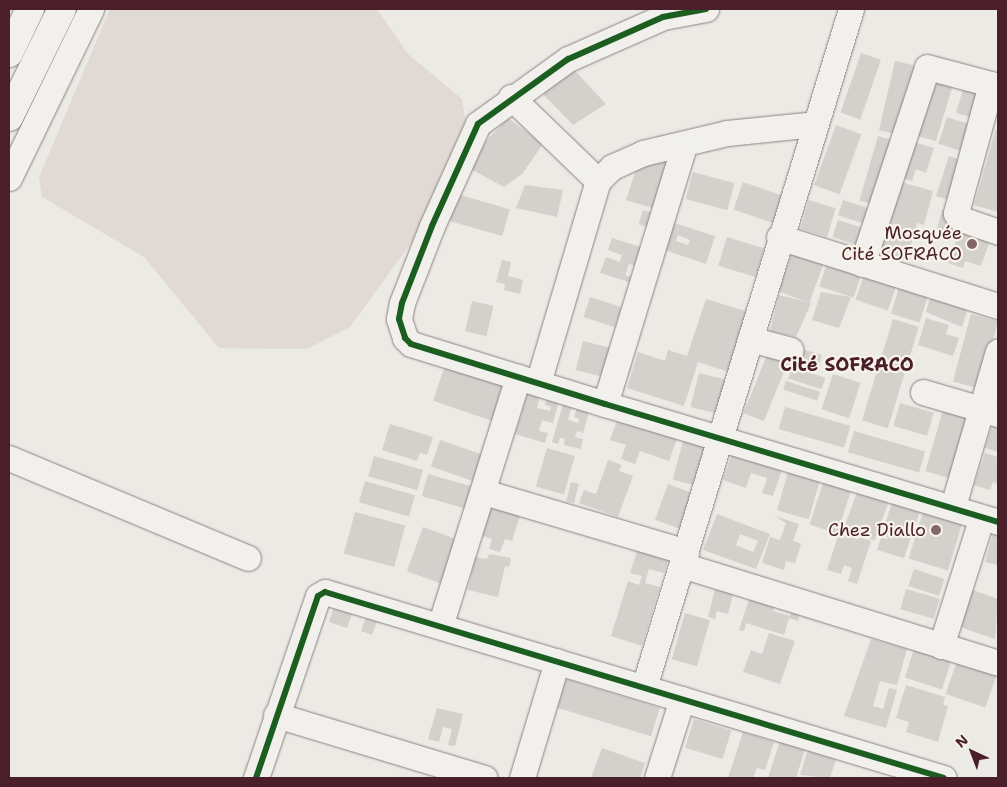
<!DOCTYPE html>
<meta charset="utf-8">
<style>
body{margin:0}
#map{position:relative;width:1007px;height:787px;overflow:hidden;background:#eceae4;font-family:"Shantell Sans",sans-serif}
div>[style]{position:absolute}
.green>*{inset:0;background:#e1dad4}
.building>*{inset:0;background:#d4d0cc;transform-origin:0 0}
.roads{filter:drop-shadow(0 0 1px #8b8282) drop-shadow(0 0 1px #8b8282)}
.minor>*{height:25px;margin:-12.5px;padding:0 12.5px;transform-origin:12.5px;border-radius:12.5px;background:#f1f0ec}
.highway>*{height:28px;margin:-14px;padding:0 14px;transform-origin:14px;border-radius:14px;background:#f1f0ec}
.cycleway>*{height:6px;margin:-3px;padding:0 3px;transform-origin:3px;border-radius:3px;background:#1b5e20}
.dots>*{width:14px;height:14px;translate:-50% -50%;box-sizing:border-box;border:2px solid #f7f3e8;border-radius:50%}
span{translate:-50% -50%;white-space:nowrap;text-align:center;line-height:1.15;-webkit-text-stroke:4.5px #f7f3e8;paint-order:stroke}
.poi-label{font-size:18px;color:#4a1f2b}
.right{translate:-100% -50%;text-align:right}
.neighbourhood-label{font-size:19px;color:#4a1f2b;font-weight:700}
.frame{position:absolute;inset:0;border:10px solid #4a1f2b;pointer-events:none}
.north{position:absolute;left:947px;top:727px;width:50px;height:50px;-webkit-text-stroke:4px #f7f3e8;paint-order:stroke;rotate:317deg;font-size:14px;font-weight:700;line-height:20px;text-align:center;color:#4a1f2b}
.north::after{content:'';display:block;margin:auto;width:18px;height:22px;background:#4a1f2b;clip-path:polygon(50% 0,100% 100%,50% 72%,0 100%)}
</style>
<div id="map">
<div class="green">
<div style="clip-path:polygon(110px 9px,377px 9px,408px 54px,462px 99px,468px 136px,447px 194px,350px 327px,307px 349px,219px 348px,144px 257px,42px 197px,39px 177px)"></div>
</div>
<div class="building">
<div style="left:861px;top:53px;width:21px;height:63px;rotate:19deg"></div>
<div style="left:895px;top:61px;width:22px;height:71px;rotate:13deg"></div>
<div style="clip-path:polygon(574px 70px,606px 104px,573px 125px,541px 92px)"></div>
<div style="left:931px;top:75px;width:24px;height:62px;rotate:17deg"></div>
<div style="left:965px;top:83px;width:24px;height:31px;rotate:17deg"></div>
<div style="left:947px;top:117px;width:33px;height:28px;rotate:18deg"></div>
<div style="clip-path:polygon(508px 118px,543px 144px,522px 174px,504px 187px,469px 168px,486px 141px)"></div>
<div style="left:836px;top:125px;width:27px;height:64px;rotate:20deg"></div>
<div style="clip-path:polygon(996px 129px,998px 129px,998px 212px,974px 205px)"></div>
<div style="left:878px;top:136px;width:18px;height:67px;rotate:16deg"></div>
<div style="clip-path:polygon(910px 141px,934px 148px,926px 173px,916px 169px,912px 181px,898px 177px)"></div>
<div style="left:949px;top:156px;width:20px;height:42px;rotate:18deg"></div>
<div style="clip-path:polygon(677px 157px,659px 210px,626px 200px,637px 167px)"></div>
<div style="left:693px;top:172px;width:43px;height:28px;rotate:15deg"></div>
<div style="clip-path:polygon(897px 181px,933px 191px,924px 225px,917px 223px,907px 259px,878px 251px)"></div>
<div style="left:743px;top:182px;width:42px;height:29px;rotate:19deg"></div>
<div style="clip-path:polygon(525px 185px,563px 190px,557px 217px,516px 208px)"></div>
<div style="left:457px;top:194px;width:55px;height:28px;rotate:16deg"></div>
<div style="left:809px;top:200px;width:28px;height:30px;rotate:17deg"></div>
<div style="left:843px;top:200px;width:33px;height:16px;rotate:18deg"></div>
<div style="left:643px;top:210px;width:14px;height:15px;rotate:17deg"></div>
<div style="left:942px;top:210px;width:11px;height:20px;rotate:15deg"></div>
<div style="left:838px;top:220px;width:28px;height:18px;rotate:18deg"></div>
<div style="clip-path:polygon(evenodd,674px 223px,715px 236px,706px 264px,665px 250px,674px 223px,678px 235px,690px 240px,688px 245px,676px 241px,678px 235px)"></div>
<div style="clip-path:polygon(961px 227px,991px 237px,981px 266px,965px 261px,963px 268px,948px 263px)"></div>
<div style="left:727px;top:237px;width:39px;height:30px;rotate:17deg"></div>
<div style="clip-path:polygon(612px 238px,644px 248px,638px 267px,629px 264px,625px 275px,634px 278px,632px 283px,600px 273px,606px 257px,620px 262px,622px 255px,608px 250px)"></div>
<div style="left:793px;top:251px;width:33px;height:43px;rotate:20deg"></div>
<div style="left:829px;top:257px;width:36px;height:31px;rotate:18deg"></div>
<div style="clip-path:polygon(502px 260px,511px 262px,508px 276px,523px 280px,520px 294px,504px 290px,505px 284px,496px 282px)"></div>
<div style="left:865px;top:272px;width:34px;height:29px;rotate:19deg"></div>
<div style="left:900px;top:284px;width:30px;height:31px;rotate:17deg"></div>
<div style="clip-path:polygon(932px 291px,970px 302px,962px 327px,926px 312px)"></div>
<div style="clip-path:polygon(821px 292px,851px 297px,839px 328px,812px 320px)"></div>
<div style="clip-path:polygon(779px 295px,811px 303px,796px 337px,770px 331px)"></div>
<div style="left:590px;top:297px;width:33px;height:21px;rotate:18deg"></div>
<div style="clip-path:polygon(706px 299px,752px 313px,732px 373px,698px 362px,684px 406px,627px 388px,638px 352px,665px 361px,668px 350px,687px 356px)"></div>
<div style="left:472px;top:301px;width:22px;height:31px;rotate:13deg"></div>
<div style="left:971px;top:314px;width:28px;height:70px;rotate:15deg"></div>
<div style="clip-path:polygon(926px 318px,949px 325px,946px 334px,959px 338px,953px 356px,918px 345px)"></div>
<div style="left:893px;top:319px;width:27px;height:106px;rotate:17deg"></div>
<div style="left:583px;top:341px;width:32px;height:30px;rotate:14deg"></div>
<div style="left:799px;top:348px;width:24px;height:11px;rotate:17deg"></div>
<div style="left:769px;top:350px;width:22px;height:68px;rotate:22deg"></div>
<div style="left:447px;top:360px;width:62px;height:43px;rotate:19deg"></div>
<div style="left:792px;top:367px;width:35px;height:12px;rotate:18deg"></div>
<div style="left:699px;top:373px;width:32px;height:35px;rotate:14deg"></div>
<div style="left:833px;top:374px;width:29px;height:37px;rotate:18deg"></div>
<div style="left:786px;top:381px;width:36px;height:9px;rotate:18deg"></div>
<div style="clip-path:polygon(529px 389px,541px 393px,537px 408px,550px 411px,551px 407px,545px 405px,547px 394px,560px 398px,553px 423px,542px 420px,539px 431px,548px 433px,545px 443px,515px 434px)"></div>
<div style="clip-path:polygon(564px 401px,573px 403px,568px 420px,578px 423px,579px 419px,574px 417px,578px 404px,590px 408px,583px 433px,577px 431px,575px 437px,583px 439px,581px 449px,564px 445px,565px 439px,560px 438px,558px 444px,552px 442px)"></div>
<div style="left:900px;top:403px;width:35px;height:24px;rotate:16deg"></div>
<div style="left:945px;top:403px;width:26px;height:71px;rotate:16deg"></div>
<div style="left:785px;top:407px;width:68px;height:23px;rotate:16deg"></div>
<div style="clip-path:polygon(619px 415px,678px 436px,669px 461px,640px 451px,635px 464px,621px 459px,626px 445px,610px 440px)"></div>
<div style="clip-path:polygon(995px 416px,998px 417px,998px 452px,985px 448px)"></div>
<div style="clip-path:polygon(390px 424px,433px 437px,427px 455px,420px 453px,417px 461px,382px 450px)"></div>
<div style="left:854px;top:431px;width:74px;height:22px;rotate:16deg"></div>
<div style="left:684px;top:437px;width:28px;height:44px;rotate:15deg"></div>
<div style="left:440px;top:440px;width:46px;height:28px;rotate:19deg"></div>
<div style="left:547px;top:448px;width:29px;height:40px;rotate:16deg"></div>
<div style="clip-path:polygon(734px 448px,784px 464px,773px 496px,762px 493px,767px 478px,751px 473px,746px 488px,723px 480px)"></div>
<div style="clip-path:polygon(985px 453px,998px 457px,998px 484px,993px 482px,990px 490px,974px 485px)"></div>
<div style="left:374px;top:456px;width:51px;height:21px;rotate:16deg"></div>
<div style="clip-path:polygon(608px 460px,622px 465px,619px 471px,633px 476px,618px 517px,579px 503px,584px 490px,596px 494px)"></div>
<div style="left:790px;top:465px;width:33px;height:47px;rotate:16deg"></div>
<div style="left:428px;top:474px;width:51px;height:23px;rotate:16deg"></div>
<div style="left:826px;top:474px;width:29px;height:53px;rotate:18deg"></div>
<div style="left:365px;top:481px;width:52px;height:22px;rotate:16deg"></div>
<div style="left:571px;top:482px;width:8px;height:20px;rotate:14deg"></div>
<div style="left:668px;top:484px;width:32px;height:38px;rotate:20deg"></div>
<div style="left:860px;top:484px;width:33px;height:48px;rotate:20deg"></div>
<div style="clip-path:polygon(894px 496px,902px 506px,916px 511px,918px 504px,922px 505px,904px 558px,877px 550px)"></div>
<div style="clip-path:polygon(492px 505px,521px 513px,512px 541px,505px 539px,500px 552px,489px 549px,492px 539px,482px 536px)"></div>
<div style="left:925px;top:505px;width:41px;height:56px;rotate:17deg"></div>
<div style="left:355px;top:512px;width:52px;height:43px;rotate:15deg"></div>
<div style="clip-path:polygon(evenodd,717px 514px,770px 534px,756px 569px,703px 550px,717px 514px,740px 534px,758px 541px,753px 552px,736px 545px,740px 534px)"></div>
<div style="clip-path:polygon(775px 516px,799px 524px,793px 541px,801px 544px,795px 563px,786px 561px,784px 570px,762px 563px,770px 537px,780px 540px,786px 523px)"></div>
<div style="left:423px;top:527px;width:38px;height:47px;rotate:20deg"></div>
<div style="clip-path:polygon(840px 530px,871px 541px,857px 584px,848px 581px,852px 568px,844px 565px,841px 574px,827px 570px)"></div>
<div style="clip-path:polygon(994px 530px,998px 531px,998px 565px,985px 562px)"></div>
<div style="clip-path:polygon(638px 548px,669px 557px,664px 573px,649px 569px,645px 583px,660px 587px,642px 646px,611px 636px,628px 581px,639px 585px,642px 576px,630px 573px)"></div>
<div style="clip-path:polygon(489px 554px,511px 558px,509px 567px,505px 566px,498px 597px,468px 590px,475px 557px,487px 559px)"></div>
<div style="left:914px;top:569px;width:32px;height:18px;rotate:18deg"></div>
<div style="clip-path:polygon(717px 582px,735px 586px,728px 614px,717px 611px,715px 619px,708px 617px)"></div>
<div style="clip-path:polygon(967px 588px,998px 599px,995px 639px,954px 625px)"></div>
<div style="left:906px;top:589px;width:35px;height:21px;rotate:16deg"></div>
<div style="clip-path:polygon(751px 593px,776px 602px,773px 611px,790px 616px,792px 610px,800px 612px,798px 621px,789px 618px,784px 635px,746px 623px,744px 631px,739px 630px)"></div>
<div style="clip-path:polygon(337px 598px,380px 612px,372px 635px,361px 631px,367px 615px,353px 611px,347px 628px,329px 622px)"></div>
<div style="left:685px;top:613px;width:26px;height:48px;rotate:16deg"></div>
<div style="clip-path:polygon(769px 633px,795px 641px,780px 684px,743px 672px,751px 650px,762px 654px)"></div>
<div style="clip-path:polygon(871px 639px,907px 649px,897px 685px,880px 681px,873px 706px,883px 709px,889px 688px,897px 690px,886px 728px,844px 716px)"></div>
<div style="left:915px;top:646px;width:39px;height:33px;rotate:18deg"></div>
<div style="left:958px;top:658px;width:42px;height:38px;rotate:19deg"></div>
<div style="left:566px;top:679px;width:98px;height:30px;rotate:17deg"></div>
<div style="clip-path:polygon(906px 685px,945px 697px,943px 705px,948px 706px,938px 742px,906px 732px,909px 722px,896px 718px)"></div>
<div style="clip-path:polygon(437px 708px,463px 714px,455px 746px,448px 745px,452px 729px,443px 727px,439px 742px,428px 739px)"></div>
<div style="left:694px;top:719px;width:39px;height:30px;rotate:17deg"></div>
<div style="clip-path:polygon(743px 732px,774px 742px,765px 770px,757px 768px,753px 778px,728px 778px)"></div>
<div style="clip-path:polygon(780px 741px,805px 749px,796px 778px,768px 778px)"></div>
<div style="clip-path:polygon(602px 748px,645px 763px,640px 778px,591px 778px)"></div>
<div style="clip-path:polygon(808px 750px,836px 759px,830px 778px,800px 775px)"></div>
</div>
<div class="roads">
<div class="minor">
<div style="left:706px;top:9px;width:44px;rotate:169.5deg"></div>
<div style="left:663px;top:17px;width:104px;rotate:156.1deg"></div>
<div style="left:568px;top:59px;width:111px;rotate:144.2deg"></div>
<div style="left:478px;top:124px;width:112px;rotate:114.3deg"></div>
<div style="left:432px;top:226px;width:83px;rotate:111.3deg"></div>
<div style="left:402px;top:303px;width:16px;rotate:101deg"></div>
<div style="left:399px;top:319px;width:20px;rotate:72deg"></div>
<div style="left:405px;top:338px;width:8px;rotate:45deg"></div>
<div style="left:411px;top:344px;width:203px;rotate:17.2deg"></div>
<div style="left:605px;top:404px;width:410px;rotate:16.7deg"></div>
<div style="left:511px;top:97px;width:121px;rotate:44deg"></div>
<div style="left:9px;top:178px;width:188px;rotate:-64.1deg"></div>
<div style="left:779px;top:237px;width:230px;rotate:17.5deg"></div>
<div style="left:862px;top:264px;width:207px;rotate:-71.7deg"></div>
<div style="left:927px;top:67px;width:66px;rotate:14.9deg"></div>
<div style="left:991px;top:84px;width:134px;rotate:105.2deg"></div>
<div style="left:956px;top:213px;width:8px;rotate:50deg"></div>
<div style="left:961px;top:219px;width:39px;rotate:19deg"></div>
<div style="left:750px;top:339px;width:42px;rotate:15deg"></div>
<div style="left:538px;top:383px;width:211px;rotate:-73.5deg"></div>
<div style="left:598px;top:181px;width:20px;rotate:-45deg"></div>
<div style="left:612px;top:167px;width:34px;rotate:-24deg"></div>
<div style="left:643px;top:153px;width:86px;rotate:-13.4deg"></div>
<div style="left:727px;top:133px;width:88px;rotate:-5.8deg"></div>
<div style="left:923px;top:392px;width:78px;rotate:16.3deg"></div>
<div style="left:605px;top:404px;width:270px;rotate:-73deg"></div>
<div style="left:9px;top:458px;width:259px;rotate:22.7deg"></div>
<div style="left:484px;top:492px;width:211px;rotate:16.5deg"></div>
<div style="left:953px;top:506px;width:161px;rotate:-73.8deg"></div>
<div style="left:682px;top:565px;width:331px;rotate:17.2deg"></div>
<div style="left:440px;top:626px;width:261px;rotate:-72.6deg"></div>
<div style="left:941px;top:646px;width:135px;rotate:-72.4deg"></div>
<div style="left:644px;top:687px;width:709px;rotate:-73.02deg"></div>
<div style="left:276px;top:715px;width:218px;rotate:16.8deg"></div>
<div style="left:256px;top:778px;width:192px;rotate:-71.2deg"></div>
<div style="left:318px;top:596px;width:8px;rotate:-30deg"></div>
<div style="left:325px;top:592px;width:646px;rotate:16.72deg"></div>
<div style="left:522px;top:778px;width:122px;rotate:-73.3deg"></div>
<div style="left:657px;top:778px;width:83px;rotate:-72.4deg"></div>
</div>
<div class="highway">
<div style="left:9px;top:53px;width:49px;rotate:-64.5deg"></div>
<div style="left:9px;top:117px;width:120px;rotate:-63.9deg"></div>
</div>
</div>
<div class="cycleway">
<div style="left:706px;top:9px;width:44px;rotate:169.5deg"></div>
<div style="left:663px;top:17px;width:104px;rotate:156.1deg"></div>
<div style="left:568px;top:59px;width:111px;rotate:144.2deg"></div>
<div style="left:478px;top:124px;width:112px;rotate:114.3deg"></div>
<div style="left:432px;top:226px;width:83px;rotate:111.3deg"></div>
<div style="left:402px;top:303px;width:16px;rotate:101deg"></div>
<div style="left:399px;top:319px;width:20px;rotate:72deg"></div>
<div style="left:405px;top:338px;width:8px;rotate:45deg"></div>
<div style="left:411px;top:344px;width:203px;rotate:17.2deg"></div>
<div style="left:605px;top:404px;width:410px;rotate:16.7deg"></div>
<div style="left:256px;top:778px;width:192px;rotate:-71.2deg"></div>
<div style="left:318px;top:596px;width:8px;rotate:-30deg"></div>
<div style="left:325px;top:592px;width:646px;rotate:16.72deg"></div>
</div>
<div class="dots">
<div style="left:972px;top:244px;background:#83666c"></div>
<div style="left:936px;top:530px;background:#83666c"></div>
</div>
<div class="poi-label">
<span class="right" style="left:962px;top:244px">Mosquée<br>Cité SOFRACO</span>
<span class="right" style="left:926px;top:530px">Chez Diallo</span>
</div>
<div class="neighbourhood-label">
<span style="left:847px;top:365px">Cité SOFRACO</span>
</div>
<div class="frame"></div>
<div class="north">N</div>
</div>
